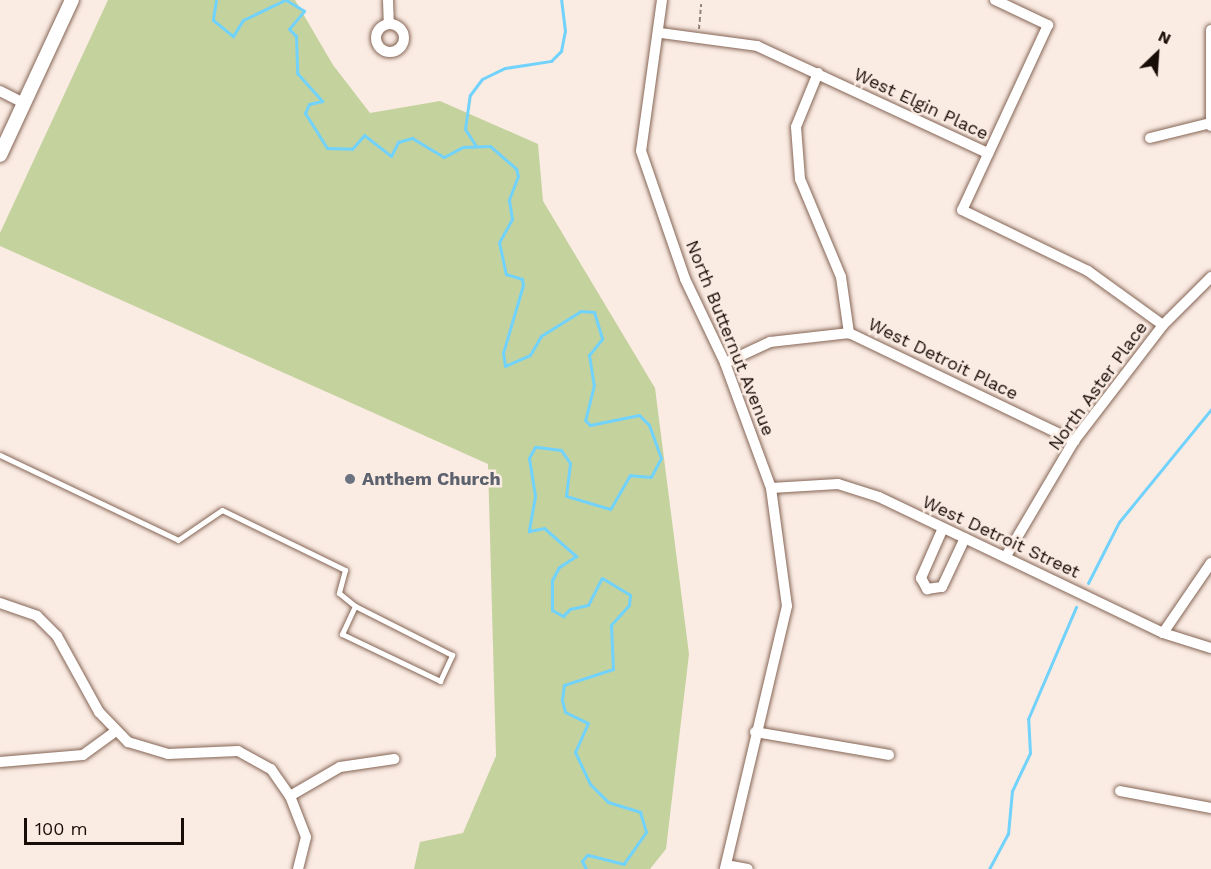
<!DOCTYPE html>
<style>
body{margin:0}
#map{position:relative;width:1211px;height:869px;overflow:hidden;background:#faebe3;font-family:"Work Sans",sans-serif}
div>[style]{position:absolute}
.green>*{inset:0;background:#c4d29e}
.stream>*{height:3px;margin:-1.5px;padding:0 1.5px;transform-origin:1.5px;border-radius:1.5px;background:#71d2fc}
.path>*{height:2px;margin-top:-1px;transform-origin:0;background:repeating-linear-gradient(90deg,#90837c 0 4.5px,transparent 0 7.5px)}
.roads{filter:drop-shadow(0 0 2px #856555) drop-shadow(0 0 2px #856555)}
.service>*{height:5px;margin:-2.5px;padding:0 2.5px;transform-origin:2.5px;border-radius:2.5px;background:#fff}
.minor>*{height:10px;margin:-5px;padding:0 5px;transform-origin:5px;border-radius:5px;background:#fff}
.minor>.ring{margin:-5px;padding:0;box-sizing:content-box;background:none;border:10px solid #fff;border-radius:50%}
.secondary>*{height:14px;margin:-7px;padding:0 7px;transform-origin:7px;border-radius:7px;background:#fff}
.dots>*{width:16px;height:16px;translate:-50% -50%;box-sizing:border-box;border:3px solid #faebe3;border-radius:50%}
span{translate:-50% -50%;white-space:nowrap;text-align:center;line-height:1.15;-webkit-text-stroke:5px #faebe3;paint-order:stroke}
.street-label{font-size:18px;color:#190d07}
.worship-label{font-size:18px;color:#5b616d;font-weight:700}
.left{translate:0 -50%;text-align:left}
.north{position:absolute;left:1127px;top:24px;width:60px;height:60px;-webkit-text-stroke:4px #faebe3;paint-order:stroke;rotate:25deg;font-size:16px;font-weight:700;line-height:24px;text-align:center;color:#190d07}
.north::after{content:'';display:block;margin:auto;width:21px;height:27px;background:#190d07;clip-path:polygon(50% 0,100% 100%,50% 72%,0 100%)}
.scale{position:absolute;left:24px;top:818px;width:160px;height:27px;box-sizing:border-box;border:3px solid #190d07;border-top:0;padding-left:8px;font-size:18px;line-height:21px;white-space:nowrap;color:#190d07;-webkit-text-stroke:4px #faebe3;paint-order:stroke}
</style>
<div id="map">
<div class="green">
<div style="clip-path:polygon(108px 0,295px 0,333px 65px,370px 113px,440px 101px,538px 144px,543px 201px,655px 388px,689px 654px,666px 849px,650px 869px,414px 869px,420px 842px,463px 833px,496px 756px,488px 464px,0 246px,0 233px)"></div>
</div>
<div class="stream">
<div style="left:216px;top:0;width:20px;rotate:99deg"></div>
<div style="left:213px;top:20px;width:26px;rotate:39deg"></div>
<div style="left:233px;top:36px;width:19px;rotate:-58deg"></div>
<div style="left:243px;top:20px;width:47px;rotate:-25.5deg"></div>
<div style="left:286px;top:0;width:21px;rotate:31deg"></div>
<div style="left:304px;top:11px;width:23px;rotate:130deg"></div>
<div style="left:289px;top:29px;width:10px;rotate:45deg"></div>
<div style="left:296px;top:36px;width:37px;rotate:88deg"></div>
<div style="left:297px;top:73px;width:38px;rotate:48deg"></div>
<div style="left:322px;top:101px;width:13px;rotate:167deg"></div>
<div style="left:309px;top:104px;width:10px;rotate:114deg"></div>
<div style="left:305px;top:113px;width:41px;rotate:57.8deg"></div>
<div style="left:327px;top:148px;width:25px;rotate:2deg"></div>
<div style="left:352px;top:149px;width:18px;rotate:-49deg"></div>
<div style="left:364px;top:135px;width:34px;rotate:38deg"></div>
<div style="left:391px;top:156px;width:16px;rotate:-63deg"></div>
<div style="left:398px;top:142px;width:15px;rotate:-16deg"></div>
<div style="left:412px;top:138px;width:37px;rotate:31deg"></div>
<div style="left:444px;top:157px;width:21px;rotate:-28deg"></div>
<div style="left:463px;top:147px;width:27px;rotate:-2deg"></div>
<div style="left:490px;top:146px;width:35px;rotate:41deg"></div>
<div style="left:516px;top:169px;width:7px;rotate:74deg"></div>
<div style="left:518px;top:176px;width:26px;rotate:111deg"></div>
<div style="left:509px;top:200px;width:19px;rotate:81deg"></div>
<div style="left:512px;top:219px;width:26px;rotate:119deg"></div>
<div style="left:499px;top:242px;width:33px;rotate:78deg"></div>
<div style="left:506px;top:274px;width:17px;rotate:17deg"></div>
<div style="left:522px;top:279px;width:6px;rotate:81deg"></div>
<div style="left:523px;top:285px;width:71px;rotate:106.4deg"></div>
<div style="left:503px;top:353px;width:13px;rotate:81deg"></div>
<div style="left:505px;top:366px;width:27px;rotate:-24deg"></div>
<div style="left:530px;top:355px;width:22px;rotate:-60deg"></div>
<div style="left:541px;top:336px;width:47px;rotate:-32deg"></div>
<div style="left:581px;top:311px;width:13px;rotate:4deg"></div>
<div style="left:594px;top:312px;width:28px;rotate:73deg"></div>
<div style="left:602px;top:339px;width:21px;rotate:129deg"></div>
<div style="left:589px;top:355px;width:30px;rotate:81deg"></div>
<div style="left:594px;top:385px;width:36px;rotate:104deg"></div>
<div style="left:585px;top:420px;width:7px;rotate:45deg"></div>
<div style="left:590px;top:425px;width:50px;rotate:-11.5deg"></div>
<div style="left:639px;top:415px;width:14px;rotate:45deg"></div>
<div style="left:649px;top:425px;width:35px;rotate:70deg"></div>
<div style="left:661px;top:458px;width:21px;rotate:118deg"></div>
<div style="left:651px;top:477px;width:21px;rotate:-175deg"></div>
<div style="left:630px;top:475px;width:39px;rotate:120deg"></div>
<div style="left:610px;top:509px;width:46px;rotate:-163.5deg"></div>
<div style="left:566px;top:496px;width:33px;rotate:-83deg"></div>
<div style="left:570px;top:463px;width:16px;rotate:-125deg"></div>
<div style="left:561px;top:450px;width:26px;rotate:-173deg"></div>
<div style="left:535px;top:447px;width:13px;rotate:119deg"></div>
<div style="left:529px;top:458px;width:38px;rotate:81deg"></div>
<div style="left:535px;top:496px;width:36px;rotate:100deg"></div>
<div style="left:529px;top:531px;width:15px;rotate:-11deg"></div>
<div style="left:544px;top:528px;width:43px;rotate:41.2deg"></div>
<div style="left:576px;top:556px;width:20px;rotate:147deg"></div>
<div style="left:559px;top:567px;width:15px;rotate:118deg"></div>
<div style="left:552px;top:580px;width:30px;rotate:90deg"></div>
<div style="left:552px;top:610px;width:13px;rotate:29deg"></div>
<div style="left:563px;top:616px;width:10px;rotate:-45deg"></div>
<div style="left:570px;top:609px;width:18px;rotate:-13deg"></div>
<div style="left:588px;top:605px;width:30px;rotate:-63deg"></div>
<div style="left:602px;top:578px;width:33px;rotate:31deg"></div>
<div style="left:630px;top:595px;width:10px;rotate:96deg"></div>
<div style="left:629px;top:605px;width:27px;rotate:132deg"></div>
<div style="left:611px;top:625px;width:44px;rotate:87.4deg"></div>
<div style="left:613px;top:669px;width:52px;rotate:161.9deg"></div>
<div style="left:564px;top:685px;width:15px;rotate:98deg"></div>
<div style="left:562px;top:700px;width:12px;rotate:76deg"></div>
<div style="left:565px;top:712px;width:25px;rotate:26deg"></div>
<div style="left:588px;top:723px;width:32px;rotate:114deg"></div>
<div style="left:575px;top:752px;width:35px;rotate:65deg"></div>
<div style="left:590px;top:784px;width:25px;rotate:45deg"></div>
<div style="left:608px;top:802px;width:34px;rotate:17deg"></div>
<div style="left:640px;top:812px;width:21px;rotate:73deg"></div>
<div style="left:646px;top:832px;width:39px;rotate:125deg"></div>
<div style="left:624px;top:864px;width:38px;rotate:-166deg"></div>
<div style="left:587px;top:855px;width:8px;rotate:130deg"></div>
<div style="left:582px;top:861px;width:9px;rotate:63deg"></div>
<div style="left:476px;top:146px;width:20px;rotate:-123deg"></div>
<div style="left:465px;top:129px;width:34px;rotate:-82deg"></div>
<div style="left:470px;top:95px;width:20px;rotate:-53deg"></div>
<div style="left:482px;top:79px;width:25px;rotate:-26deg"></div>
<div style="left:505px;top:68px;width:47px;rotate:-8.7deg"></div>
<div style="left:551px;top:61px;width:14px;rotate:-45deg"></div>
<div style="left:561px;top:51px;width:20px;rotate:-79deg"></div>
<div style="left:565px;top:31px;width:31px;rotate:-97deg"></div>
<div style="left:1088px;top:583px;width:68px;rotate:-63.1deg"></div>
<div style="left:1119px;top:522px;width:146px;rotate:-50.8deg"></div>
<div style="left:989px;top:869px;width:40px;rotate:-62deg"></div>
<div style="left:1008px;top:834px;width:43px;rotate:-84.7deg"></div>
<div style="left:1012px;top:791px;width:42px;rotate:-64.7deg"></div>
<div style="left:1030px;top:753px;width:34px;rotate:-93deg"></div>
<div style="left:1028px;top:719px;width:122px;rotate:-66.8deg"></div>
</div>
<div class="path">
<div style="left:699px;top:29px;width:25px;rotate:-85deg"></div>
</div>
<div class="roads">
<div class="service">
<div style="left:0;top:455px;width:197px;rotate:25.5deg"></div>
<div style="left:178px;top:540px;width:53px;rotate:-34.3deg"></div>
<div style="left:222px;top:510px;width:137px;rotate:26deg"></div>
<div style="left:345px;top:570px;width:24px;rotate:105deg"></div>
<div style="left:339px;top:593px;width:21px;rotate:39deg"></div>
<div style="left:355px;top:606px;width:31px;rotate:115deg"></div>
<div style="left:342px;top:634px;width:109px;rotate:25.6deg"></div>
<div style="left:440px;top:681px;width:29px;rotate:-65deg"></div>
<div style="left:452px;top:655px;width:109px;rotate:-153.2deg"></div>
</div>
<div class="minor">
<div style="left:388px;top:0;width:24px;rotate:88deg"></div>
<div style="left:662px;top:0;width:152px;rotate:97.9deg"></div>
<div style="left:641px;top:151px;width:135px;rotate:71deg"></div>
<div style="left:685px;top:279px;width:93px;rotate:64.5deg"></div>
<div style="left:725px;top:363px;width:133px;rotate:69.8deg"></div>
<div style="left:771px;top:488px;width:119px;rotate:82.3deg"></div>
<div style="left:787px;top:606px;width:270px;rotate:103.3deg"></div>
<div style="left:995px;top:0;width:59px;rotate:25.3deg"></div>
<div style="left:1048px;top:25px;width:204px;rotate:114.9deg"></div>
<div style="left:962px;top:210px;width:140px;rotate:25.8deg"></div>
<div style="left:1088px;top:271px;width:92px;rotate:35.8deg"></div>
<div class="ring" style="left:376px;top:24px;width:18px;height:18px"></div>
<div style="left:1211px;top:30px;width:96px;rotate:90deg"></div>
<div style="left:661px;top:33px;width:97px;rotate:7.7deg"></div>
<div style="left:757px;top:46px;width:255px;rotate:24.9deg"></div>
<div style="left:818px;top:73px;width:58px;rotate:112.2deg"></div>
<div style="left:796px;top:127px;width:52px;rotate:85.6deg"></div>
<div style="left:800px;top:179px;width:106px;rotate:67.3deg"></div>
<div style="left:841px;top:277px;width:57px;rotate:81.9deg"></div>
<div style="left:0;top:91px;width:27px;rotate:27deg"></div>
<div style="left:1150px;top:138px;width:63px;rotate:-13.8deg"></div>
<div style="left:725px;top:363px;width:50px;rotate:-25deg"></div>
<div style="left:770px;top:342px;width:80px;rotate:-6.5deg"></div>
<div style="left:849px;top:333px;width:250px;rotate:25.6deg"></div>
<div style="left:771px;top:488px;width:67px;rotate:-3.4deg"></div>
<div style="left:838px;top:484px;width:43px;rotate:17.6deg"></div>
<div style="left:879px;top:497px;width:315px;rotate:25.6deg"></div>
<div style="left:1163px;top:633px;width:50px;rotate:17.4deg"></div>
<div style="left:943px;top:528px;width:55px;rotate:113.7deg"></div>
<div style="left:921px;top:578px;width:13px;rotate:61deg"></div>
<div style="left:927px;top:589px;width:15px;rotate:-8deg"></div>
<div style="left:942px;top:587px;width:54px;rotate:-64.9deg"></div>
<div style="left:1006px;top:556px;width:134px;rotate:-59.4deg"></div>
<div style="left:1074px;top:441px;width:146px;rotate:-52.5deg"></div>
<div style="left:1163px;top:325px;width:68px;rotate:-45deg"></div>
<div style="left:0;top:603px;width:39px;rotate:19deg"></div>
<div style="left:37px;top:616px;width:28px;rotate:45deg"></div>
<div style="left:57px;top:636px;width:87px;rotate:61.1deg"></div>
<div style="left:99px;top:712px;width:42px;rotate:46deg"></div>
<div style="left:128px;top:742px;width:42px;rotate:16.7deg"></div>
<div style="left:168px;top:754px;width:70px;rotate:-2.5deg"></div>
<div style="left:238px;top:751px;width:38px;rotate:29deg"></div>
<div style="left:271px;top:769px;width:33px;rotate:55deg"></div>
<div style="left:290px;top:796px;width:44px;rotate:68.7deg"></div>
<div style="left:306px;top:837px;width:33px;rotate:104deg"></div>
<div style="left:1163px;top:633px;width:85px;rotate:-55.6deg"></div>
<div style="left:755px;top:732px;width:136px;rotate:9.7deg"></div>
<div style="left:0;top:762px;width:83px;rotate:-4.8deg"></div>
<div style="left:83px;top:755px;width:39px;rotate:-36deg"></div>
<div style="left:1120px;top:791px;width:93px;rotate:10.6deg"></div>
<div style="left:290px;top:796px;width:58px;rotate:-30.1deg"></div>
<div style="left:340px;top:767px;width:55px;rotate:-8.4deg"></div>
<div style="left:726px;top:865px;width:22px;rotate:10deg"></div>
</div>
<div class="secondary">
<div style="left:0;top:155px;width:171px;rotate:-65.1deg"></div>
</div>
</div>
<div class="dots">
<div style="left:350px;top:479px;background:#6b7280"></div>
</div>
<div class="street-label">
<span style="left:921px;top:104px;rotate:25deg">West Elgin Place</span>
<span style="left:730px;top:338px;rotate:68deg">North Butternut Avenue</span>
<span style="left:943px;top:359px;rotate:26deg">West Detroit Place</span>
<span style="left:1098px;top:386px;rotate:-54deg">North Aster Place</span>
<span style="left:1001px;top:537px;rotate:25deg">West Detroit Street</span>
</div>
<div class="worship-label">
<span class="left" style="left:362px;top:479px">Anthem Church</span>
</div>
<div class="north">N</div>
<div class="scale">100 m</div>
</div>
